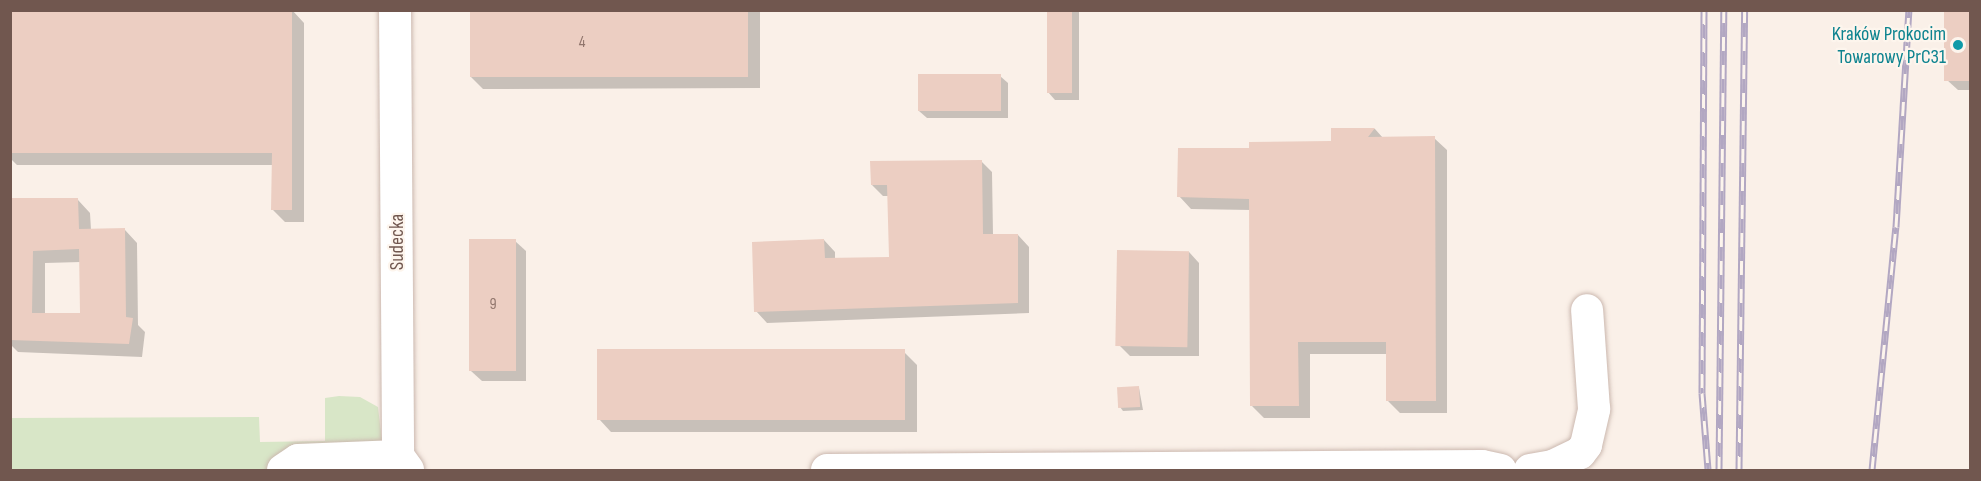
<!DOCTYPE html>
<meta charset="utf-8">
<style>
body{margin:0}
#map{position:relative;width:1981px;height:481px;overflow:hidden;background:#faf0e8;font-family:"Sofia Sans Condensed",sans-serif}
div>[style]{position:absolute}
.green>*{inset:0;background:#d8e6c7}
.shadow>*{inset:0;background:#0003}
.building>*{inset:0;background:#eccec2;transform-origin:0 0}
.roads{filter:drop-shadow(0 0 2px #cbb8af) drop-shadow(0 0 2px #cbb8af)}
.minor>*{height:32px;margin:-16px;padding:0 16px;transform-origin:16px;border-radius:16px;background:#fff}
.rail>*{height:7px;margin-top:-3.5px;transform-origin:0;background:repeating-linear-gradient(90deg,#fdf5ed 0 14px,#b2a7c2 0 28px);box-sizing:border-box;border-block:2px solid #b2a7c2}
.dots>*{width:16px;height:16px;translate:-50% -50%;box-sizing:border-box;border:3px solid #fdf5ed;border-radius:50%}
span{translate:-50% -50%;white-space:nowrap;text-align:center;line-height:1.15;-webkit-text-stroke:4.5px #fdf5ed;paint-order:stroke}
.number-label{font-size:16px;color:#90756c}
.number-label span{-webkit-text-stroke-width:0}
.culture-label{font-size:20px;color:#0d838f}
.right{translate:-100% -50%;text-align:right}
.street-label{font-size:20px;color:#71574f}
.frame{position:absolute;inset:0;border:12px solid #71574f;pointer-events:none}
</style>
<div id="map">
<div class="green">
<div style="clip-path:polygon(339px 396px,360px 397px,378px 407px,382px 441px,368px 451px,281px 453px,270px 460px,269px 470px,11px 470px,10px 418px,259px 417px,260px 442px,325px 441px,325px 398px)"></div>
</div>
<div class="shadow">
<div style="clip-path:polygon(10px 10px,292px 10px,304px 23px,304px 222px,285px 222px,273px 210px,273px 165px,17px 165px,10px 158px)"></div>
<div style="clip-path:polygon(472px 10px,760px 10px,760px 88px,483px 89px,471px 77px)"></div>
<div style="clip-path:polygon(1049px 10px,1079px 10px,1079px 100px,1055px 100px,1048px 92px)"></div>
<div style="clip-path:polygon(1970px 10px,1970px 90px,1958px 90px,1947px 80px)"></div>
<div style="clip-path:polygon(1000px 76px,1008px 83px,1008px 118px,927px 118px,919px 111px)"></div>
<div style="clip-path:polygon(1333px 129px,1375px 129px,1383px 138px,1434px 138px,1447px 150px,1447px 413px,1400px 413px,1388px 401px,1388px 354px,1310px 354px,1310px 418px,1264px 418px,1252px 406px,1251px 210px,1191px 209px,1179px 196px,1250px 150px,1333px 143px)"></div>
<div style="clip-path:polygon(981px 161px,992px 172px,993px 235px,1018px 235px,1029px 247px,1029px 313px,767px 323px,756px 311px,824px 240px,835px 252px,835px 259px,890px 258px,889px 196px,883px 196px,872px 185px)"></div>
<div style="clip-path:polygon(evenodd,10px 200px,78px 200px,90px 213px,91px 230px,125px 230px,137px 243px,138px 325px,145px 332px,142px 357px,18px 352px,10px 344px,10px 200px,81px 262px,81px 315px,45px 315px,45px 263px,81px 262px)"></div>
<div style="clip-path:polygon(515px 241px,526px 251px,526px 381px,482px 381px,471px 371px)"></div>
<div style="clip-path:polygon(1189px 252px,1199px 263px,1199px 356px,1130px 356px,1119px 345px)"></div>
<div style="clip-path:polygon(904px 352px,917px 365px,917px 432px,611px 432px,599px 419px)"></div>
<div style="clip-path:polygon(1139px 388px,1143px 410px,1123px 411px,1120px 407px)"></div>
</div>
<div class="building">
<div style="clip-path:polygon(10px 10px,292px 10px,292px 210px,271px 210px,272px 153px,10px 153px)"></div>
<div style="left:470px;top:10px;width:278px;height:67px"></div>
<div style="left:1047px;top:10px;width:25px;height:83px"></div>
<div style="left:1944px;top:10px;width:27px;height:71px"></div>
<div style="left:1001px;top:74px;width:37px;height:83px;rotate:90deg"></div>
<div style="clip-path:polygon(1331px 128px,1375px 128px,1368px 137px,1435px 136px,1436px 401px,1386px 401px,1386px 342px,1298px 342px,1299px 406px,1250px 406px,1249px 199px,1177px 197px,1178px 148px,1249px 148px,1249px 142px,1331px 141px)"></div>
<div style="clip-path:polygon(982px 160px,983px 234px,1018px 234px,1018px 303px,754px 312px,752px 242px,824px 239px,825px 258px,889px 257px,887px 185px,871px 185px,870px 161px)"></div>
<div style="clip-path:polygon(evenodd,10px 198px,78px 198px,79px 229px,125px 228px,126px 317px,133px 318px,129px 344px,10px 340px,10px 198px,79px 249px,80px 313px,32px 313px,33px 251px,79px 249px)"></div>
<div style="left:469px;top:239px;width:47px;height:132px"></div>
<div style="left:1117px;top:250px;width:72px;height:96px;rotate:1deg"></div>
<div style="left:597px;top:349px;width:308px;height:71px"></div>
<div style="left:1139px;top:386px;width:21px;height:22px;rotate:87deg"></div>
</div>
<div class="roads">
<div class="minor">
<div style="left:395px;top:10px;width:446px;rotate:89.6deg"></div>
<div style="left:398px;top:456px;width:17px;rotate:54deg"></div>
<div style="left:283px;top:470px;width:18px;rotate:-34deg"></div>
<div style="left:298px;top:460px;width:100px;rotate:-2.3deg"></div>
<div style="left:827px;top:470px;width:655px;rotate:-0.35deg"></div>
<div style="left:1482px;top:466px;width:19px;rotate:12deg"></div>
<div style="left:1530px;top:470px;width:23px;rotate:-10deg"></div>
<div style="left:1553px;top:466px;width:30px;rotate:-26deg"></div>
<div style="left:1580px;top:453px;width:10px;rotate:-53deg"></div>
<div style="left:1586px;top:445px;width:37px;rotate:-77deg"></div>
<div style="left:1594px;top:409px;width:99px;rotate:-94deg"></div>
</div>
</div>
<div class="rail">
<div style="left:1704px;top:10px;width:383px;rotate:90.3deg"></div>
<div style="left:1702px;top:393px;width:77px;rotate:85.5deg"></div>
<div style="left:1719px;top:470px;width:460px;rotate:-89.4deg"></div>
<div style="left:1739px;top:470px;width:460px;rotate:-89.3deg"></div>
<div style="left:1872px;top:470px;width:244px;rotate:-84.4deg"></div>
<div style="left:1896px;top:227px;width:217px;rotate:-86.6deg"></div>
<div style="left:1970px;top:470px;width:1px;rotate:-90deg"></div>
</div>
<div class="dots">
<div style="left:1958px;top:45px;background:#0f9aa8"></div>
</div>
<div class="number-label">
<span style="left:582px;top:43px">4</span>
<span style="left:493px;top:305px">9</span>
</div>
<div class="culture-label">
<span class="right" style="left:1946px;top:46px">Kraków Prokocim<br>Towarowy PrC31</span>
</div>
<div class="street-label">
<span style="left:397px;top:242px;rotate:-90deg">Sudecka</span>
</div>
<div class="frame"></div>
</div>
